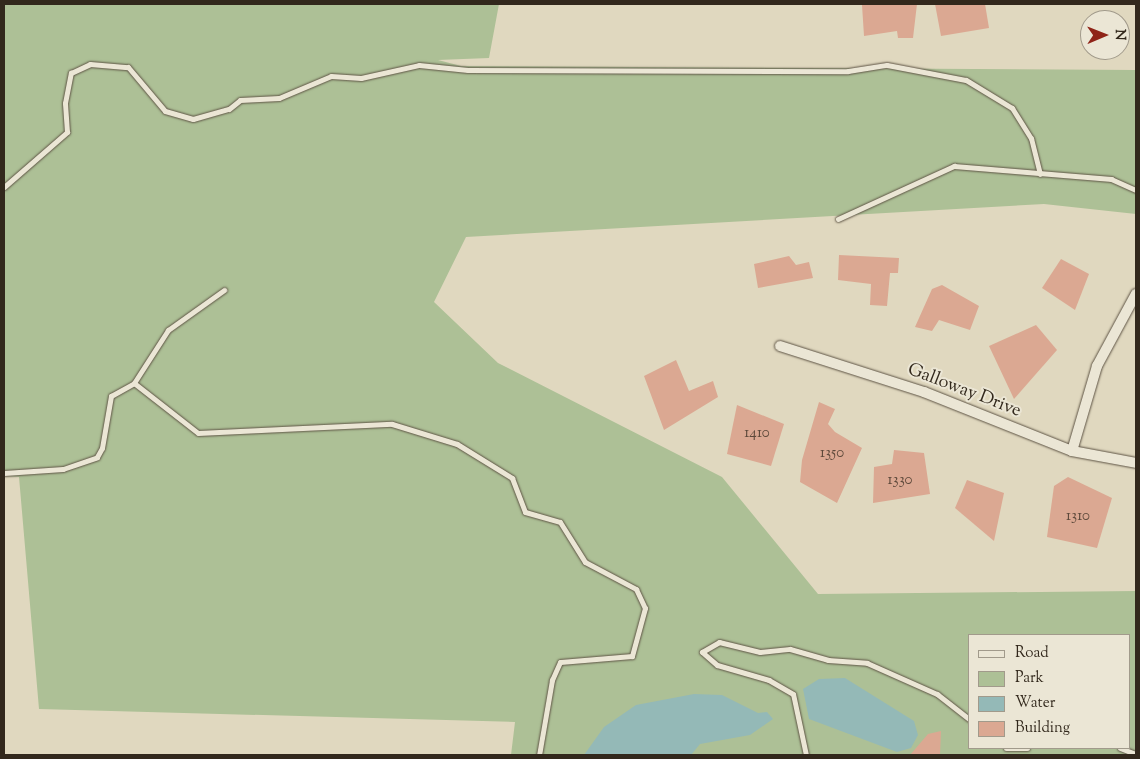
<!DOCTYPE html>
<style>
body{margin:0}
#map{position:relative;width:1140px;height:759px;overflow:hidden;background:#e0d8bf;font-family:"Sorts Mill Goudy",serif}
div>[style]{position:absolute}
.green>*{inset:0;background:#adc096}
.water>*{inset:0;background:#94b9b7}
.building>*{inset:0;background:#dba892}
.roads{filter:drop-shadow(0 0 1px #5e5445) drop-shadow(0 0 1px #5e5445)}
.lane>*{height:5px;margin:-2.5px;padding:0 2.5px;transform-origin:2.5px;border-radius:2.5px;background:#ebe6d5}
.street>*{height:10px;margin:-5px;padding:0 5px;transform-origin:5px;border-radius:5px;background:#ebe6d5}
span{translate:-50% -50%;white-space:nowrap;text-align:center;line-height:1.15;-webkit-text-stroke:4px #ebe6d5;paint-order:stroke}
.number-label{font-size:15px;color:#5c483a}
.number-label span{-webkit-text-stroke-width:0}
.street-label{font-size:18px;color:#32281c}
.frame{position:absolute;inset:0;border:5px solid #32281c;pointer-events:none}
.legend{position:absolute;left:968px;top:634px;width:162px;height:115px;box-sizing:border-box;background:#ebe6d5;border:1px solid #a19a8b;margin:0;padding:6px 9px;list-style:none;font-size:15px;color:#32281c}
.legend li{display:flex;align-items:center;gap:10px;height:25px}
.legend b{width:25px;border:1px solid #a19a8b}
.north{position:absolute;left:1080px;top:10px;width:50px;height:50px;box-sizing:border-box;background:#ebe6d5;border:1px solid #a19a8b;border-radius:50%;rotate:89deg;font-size:14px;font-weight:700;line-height:20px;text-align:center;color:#32281c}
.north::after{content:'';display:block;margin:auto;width:18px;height:22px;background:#8f2418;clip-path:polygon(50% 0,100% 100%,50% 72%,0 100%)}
</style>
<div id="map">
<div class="green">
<div style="clip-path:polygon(evenodd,4px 4px,499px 4px,489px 58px,438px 60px,461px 66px,1136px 70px,1136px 214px,1044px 204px,466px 237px,434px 302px,498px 363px,722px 477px,818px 594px,1136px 591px,1136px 755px,511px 755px,515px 722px,39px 709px,19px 477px,4px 476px,4px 4px,969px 635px,1129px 635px,1129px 748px,969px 748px,969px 635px)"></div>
</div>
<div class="water">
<div style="clip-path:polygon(845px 678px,914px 721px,918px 735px,911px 748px,897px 752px,809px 719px,803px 689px,819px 679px)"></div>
<div style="clip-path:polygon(694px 694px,722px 695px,758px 713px,767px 712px,773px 719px,750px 735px,700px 744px,691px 755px,584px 755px,604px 727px,636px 705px)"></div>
</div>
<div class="building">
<div style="clip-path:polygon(917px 4px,913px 38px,898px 38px,897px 31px,864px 36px,862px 5px)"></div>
<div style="clip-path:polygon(935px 4px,985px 4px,989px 28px,941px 36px)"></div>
<div style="clip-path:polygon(839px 255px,899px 258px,898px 273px,890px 273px,887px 306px,870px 305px,871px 284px,838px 280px)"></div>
<div style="clip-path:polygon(789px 256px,796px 265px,809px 262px,813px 278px,758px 288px,754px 264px)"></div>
<div style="clip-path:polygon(1061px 259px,1089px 274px,1075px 310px,1042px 288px)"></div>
<div style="clip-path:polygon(942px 285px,979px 306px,970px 330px,939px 320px,932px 331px,915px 327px,932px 289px)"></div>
<div style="clip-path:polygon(1036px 325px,1057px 350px,1014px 399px,989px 346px)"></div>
<div style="clip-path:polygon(676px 360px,689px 391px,713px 381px,718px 397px,664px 430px,644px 376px)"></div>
<div style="clip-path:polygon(819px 402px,835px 409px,828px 424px,835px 432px,862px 448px,837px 503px,800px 482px,802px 460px)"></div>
<div style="clip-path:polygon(737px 405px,784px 424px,771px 466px,727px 454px)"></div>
<div style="clip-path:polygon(894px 450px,924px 453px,930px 494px,873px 503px,874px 467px,892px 464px)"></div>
<div style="clip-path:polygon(1068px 477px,1112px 498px,1097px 548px,1047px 537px,1054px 486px)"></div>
<div style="clip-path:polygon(967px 480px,1004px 493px,994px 541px,955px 508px)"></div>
<div style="clip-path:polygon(941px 731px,940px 755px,910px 755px,928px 734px)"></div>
</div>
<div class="roads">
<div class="lane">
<div style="left:4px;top:187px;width:84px;rotate:-41.1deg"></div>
<div style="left:67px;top:132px;width:29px;rotate:-94deg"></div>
<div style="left:65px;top:103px;width:31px;rotate:-79deg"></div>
<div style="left:71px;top:73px;width:21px;rotate:-25deg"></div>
<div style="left:90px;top:64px;width:38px;rotate:5deg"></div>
<div style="left:128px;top:67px;width:57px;rotate:49.9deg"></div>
<div style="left:165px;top:111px;width:29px;rotate:16deg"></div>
<div style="left:193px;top:119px;width:37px;rotate:-16deg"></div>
<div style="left:229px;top:109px;width:14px;rotate:-39deg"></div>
<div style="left:240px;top:100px;width:39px;rotate:-3deg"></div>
<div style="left:279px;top:98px;width:56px;rotate:-22.9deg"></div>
<div style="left:331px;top:76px;width:30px;rotate:4deg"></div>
<div style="left:361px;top:78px;width:59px;rotate:-12.6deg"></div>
<div style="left:419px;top:65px;width:49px;rotate:5.8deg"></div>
<div style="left:468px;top:70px;width:380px;rotate:0.2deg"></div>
<div style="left:848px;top:71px;width:39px;rotate:-9deg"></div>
<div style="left:887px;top:65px;width:80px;rotate:10.8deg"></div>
<div style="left:966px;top:80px;width:54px;rotate:31.3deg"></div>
<div style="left:1012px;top:108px;width:36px;rotate:58deg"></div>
<div style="left:1031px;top:138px;width:37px;rotate:76deg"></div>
<div style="left:838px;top:219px;width:128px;rotate:-24.6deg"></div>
<div style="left:954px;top:166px;width:158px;rotate:4.7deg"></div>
<div style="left:1111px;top:179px;width:27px;rotate:24deg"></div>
<div style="left:134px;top:383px;width:81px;rotate:38deg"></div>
<div style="left:198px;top:433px;width:194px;rotate:-2.7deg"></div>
<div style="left:392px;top:424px;width:68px;rotate:17.1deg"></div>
<div style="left:457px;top:444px;width:65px;rotate:31.7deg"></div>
<div style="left:512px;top:478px;width:36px;rotate:69deg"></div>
<div style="left:525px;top:512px;width:36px;rotate:16deg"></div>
<div style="left:560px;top:522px;width:47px;rotate:58deg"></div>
<div style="left:585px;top:562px;width:58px;rotate:27.9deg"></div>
<div style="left:636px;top:589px;width:21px;rotate:65deg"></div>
<div style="left:645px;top:608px;width:50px;rotate:105.2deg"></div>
<div style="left:632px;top:656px;width:72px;rotate:175.2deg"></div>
<div style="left:560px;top:662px;width:20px;rotate:114deg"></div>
<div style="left:552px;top:680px;width:76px;rotate:99.8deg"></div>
<div style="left:4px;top:473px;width:59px;rotate:-3.9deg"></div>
<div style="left:63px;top:469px;width:36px;rotate:-19deg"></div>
<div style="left:97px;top:457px;width:10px;rotate:-61deg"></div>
<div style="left:102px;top:448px;width:53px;rotate:-80.2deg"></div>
<div style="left:111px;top:396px;width:26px;rotate:-29deg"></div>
<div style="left:134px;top:383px;width:63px;rotate:-57.3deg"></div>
<div style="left:168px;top:330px;width:69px;rotate:-35.5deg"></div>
<div style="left:1006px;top:748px;width:21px"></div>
<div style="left:1120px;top:748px;width:17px;rotate:21deg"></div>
<div style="left:806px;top:755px;width:62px;rotate:-102deg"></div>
<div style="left:793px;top:694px;width:28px;rotate:-150deg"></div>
<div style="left:769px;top:680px;width:54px;rotate:-163.9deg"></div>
<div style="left:717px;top:665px;width:20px;rotate:-139deg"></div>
<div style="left:702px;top:652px;width:20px;rotate:-30deg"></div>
<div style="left:719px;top:642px;width:42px;rotate:13.7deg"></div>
<div style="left:760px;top:652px;width:30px;rotate:-6deg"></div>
<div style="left:790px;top:649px;width:40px;rotate:16deg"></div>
<div style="left:828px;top:660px;width:39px;rotate:4deg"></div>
<div style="left:867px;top:663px;width:77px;rotate:23.9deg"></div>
<div style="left:937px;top:694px;width:41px;rotate:38deg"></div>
</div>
<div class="street">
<div style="left:780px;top:346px;width:151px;rotate:17.7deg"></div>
<div style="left:924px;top:392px;width:159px;rotate:21.7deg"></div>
<div style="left:1072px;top:451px;width:65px;rotate:10.6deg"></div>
<div style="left:1072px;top:451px;width:89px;rotate:-73.6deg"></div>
<div style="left:1097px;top:366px;width:82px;rotate:-61.6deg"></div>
</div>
</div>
<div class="number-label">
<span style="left:757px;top:434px">1410</span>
<span style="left:832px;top:454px">1350</span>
<span style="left:900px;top:481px">1330</span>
<span style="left:1078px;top:517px">1310</span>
</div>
<div class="street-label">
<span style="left:964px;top:391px;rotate:21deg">Galloway Drive</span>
</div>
<div class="frame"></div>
<ul class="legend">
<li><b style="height:6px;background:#ebe6d5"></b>Road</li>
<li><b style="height:14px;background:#adc096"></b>Park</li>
<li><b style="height:14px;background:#94b9b7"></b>Water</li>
<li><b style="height:14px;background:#dba892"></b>Building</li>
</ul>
<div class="north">N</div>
</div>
